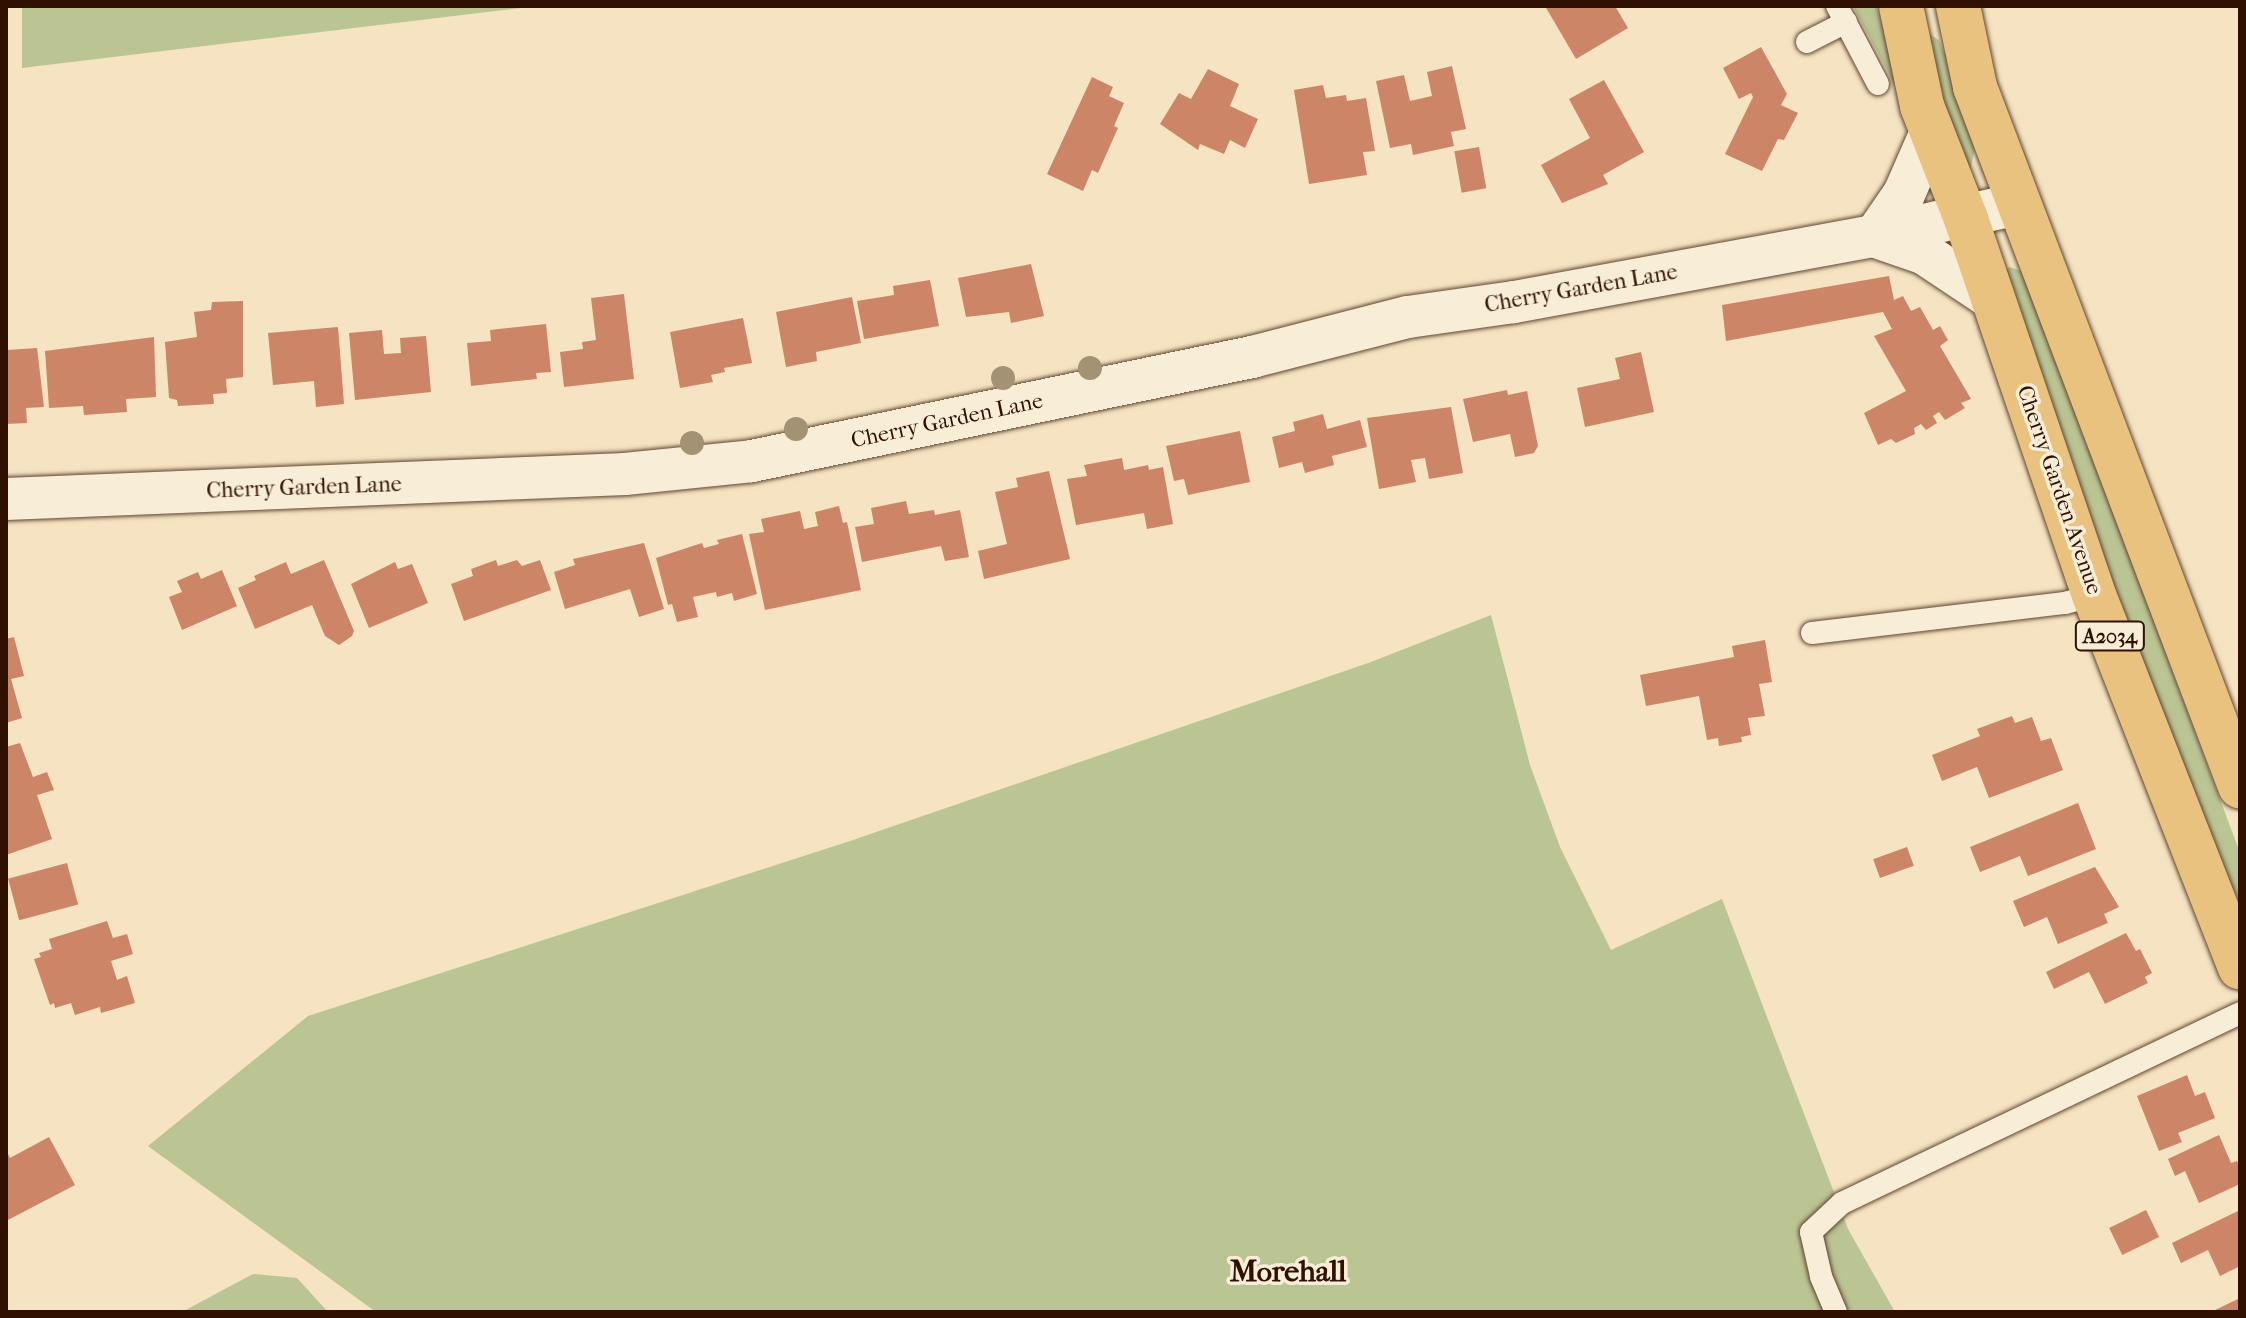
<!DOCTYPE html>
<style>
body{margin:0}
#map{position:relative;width:2246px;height:1318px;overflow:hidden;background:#f5e3c1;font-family:"IM FELL French Canon",serif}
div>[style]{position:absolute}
.green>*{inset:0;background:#bbc493}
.building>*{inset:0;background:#cc8567;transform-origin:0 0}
.roads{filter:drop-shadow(0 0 2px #604531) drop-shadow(0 0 2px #604531)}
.lane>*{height:22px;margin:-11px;padding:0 11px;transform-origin:11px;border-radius:11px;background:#f8edd7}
.street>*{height:42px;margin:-21px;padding:0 21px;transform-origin:21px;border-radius:21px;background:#f8edd7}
.primary>*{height:44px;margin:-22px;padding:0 22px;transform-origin:22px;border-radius:22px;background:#eac280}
.trees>*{width:24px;height:24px;margin:-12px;border-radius:50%;background:#a39273}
span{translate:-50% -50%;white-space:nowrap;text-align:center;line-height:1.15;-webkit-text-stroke:7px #f8edd7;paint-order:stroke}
.shield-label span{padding:2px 6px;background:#f8edd7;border:2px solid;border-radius:6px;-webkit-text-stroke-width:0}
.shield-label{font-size:20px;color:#2f1001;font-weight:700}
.street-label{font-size:22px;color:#2f1001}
.district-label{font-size:30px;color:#2f1001;font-weight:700}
.frame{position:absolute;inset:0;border:8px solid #2f1001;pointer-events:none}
</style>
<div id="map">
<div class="green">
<div style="clip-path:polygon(22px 6px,537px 6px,22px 68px)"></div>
<div style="clip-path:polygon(1853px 6px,1876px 6px,1903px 88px,1898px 91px)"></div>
<div style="clip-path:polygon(1929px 34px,1939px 40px,1978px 134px,1970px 171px,1917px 42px)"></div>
<div style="clip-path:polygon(2010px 267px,2021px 271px,2025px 276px,2240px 853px,2240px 924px,2124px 621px,2003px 271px)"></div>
<div style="clip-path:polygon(1491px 615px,1530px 765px,1560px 847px,1611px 950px,1722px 899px,1848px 1229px,1895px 1312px,376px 1312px,148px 1146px,308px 1016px,850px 841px,1371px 662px)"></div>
<div style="clip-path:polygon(253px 1274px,297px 1278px,328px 1312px,182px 1312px)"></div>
</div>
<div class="building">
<div style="clip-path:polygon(1545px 6px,1615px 6px,1628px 28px,1576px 59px)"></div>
<div style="clip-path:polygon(1761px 47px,1787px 94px,1781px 105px,1798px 113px,1784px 140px,1778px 139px,1762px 171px,1725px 154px,1753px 97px,1751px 93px,1739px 99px,1723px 68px)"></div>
<div style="clip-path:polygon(1452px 66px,1466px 129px,1451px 132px,1454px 146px,1413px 155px,1411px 144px,1390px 148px,1376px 81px,1404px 75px,1410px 101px,1432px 96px,1427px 72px)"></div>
<div style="clip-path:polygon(1208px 69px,1239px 84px,1230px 106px,1258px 119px,1245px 148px,1230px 140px,1224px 154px,1200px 144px,1198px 150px,1160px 124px,1179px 93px,1191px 99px)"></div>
<div style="clip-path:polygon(1092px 77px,1113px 87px,1109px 96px,1124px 103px,1114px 126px,1118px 128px,1098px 173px,1092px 170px,1083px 191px,1047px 174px)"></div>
<div style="clip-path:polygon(1604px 80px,1644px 152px,1603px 175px,1608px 184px,1562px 203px,1541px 165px,1590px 138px,1569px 99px)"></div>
<div style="clip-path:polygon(1323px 85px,1326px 98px,1346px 95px,1347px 101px,1366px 98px,1375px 151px,1363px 152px,1367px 175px,1309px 184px,1294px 90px)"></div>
<div style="left:1479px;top:147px;width:42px;height:25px;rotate:80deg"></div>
<div style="clip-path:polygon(1031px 264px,1044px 316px,1011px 323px,1009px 312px,966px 317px,958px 278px)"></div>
<div style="clip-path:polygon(1889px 276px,1894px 300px,1903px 296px,1911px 311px,1920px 307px,1933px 330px,1940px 326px,1948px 340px,1940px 346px,1971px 399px,1961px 403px,1965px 408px,1945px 420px,1939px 412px,1933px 416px,1937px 423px,1926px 430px,1921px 424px,1914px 428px,1915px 434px,1896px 443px,1891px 439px,1878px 445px,1864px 413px,1906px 391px,1874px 336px,1892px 329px,1883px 312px,1726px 341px,1722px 305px)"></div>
<div style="clip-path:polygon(930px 280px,939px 326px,864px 339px,857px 301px,894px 295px,893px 286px)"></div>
<div style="clip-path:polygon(624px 294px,634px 379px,564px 387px,560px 352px,583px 349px,582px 342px,596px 340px,591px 298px)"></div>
<div style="clip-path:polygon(852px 297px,861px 343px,816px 352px,817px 361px,786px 367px,776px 312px)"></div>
<div style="clip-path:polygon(243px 301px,243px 377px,226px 379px,227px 393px,213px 394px,214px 404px,178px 406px,177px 400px,169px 398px,165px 342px,197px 337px,194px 312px,211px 310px,212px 302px)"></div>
<div style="clip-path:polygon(743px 318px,752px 363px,724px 368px,725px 372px,711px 375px,713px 382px,680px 388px,670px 332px)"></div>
<div style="clip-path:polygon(546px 324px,551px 372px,536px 373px,537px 379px,471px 386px,467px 343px,491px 341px,490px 330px)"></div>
<div style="clip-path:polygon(338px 327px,344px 404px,316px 407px,314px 381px,273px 385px,268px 333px)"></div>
<div style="clip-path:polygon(382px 330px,384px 354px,401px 353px,400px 338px,426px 336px,431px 392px,355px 400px,349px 333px)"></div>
<div style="clip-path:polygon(154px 337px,156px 397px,126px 399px,127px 412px,84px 415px,83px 406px,49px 408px,45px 351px)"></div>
<div style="clip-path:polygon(37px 348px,44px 407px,26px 408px,27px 423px,6px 424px,6px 350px)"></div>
<div style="clip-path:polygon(1641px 352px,1654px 412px,1585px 427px,1577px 388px,1620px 379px,1615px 358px)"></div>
<div style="clip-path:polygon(1507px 390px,1508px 395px,1527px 391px,1538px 446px,1534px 453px,1515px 457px,1510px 434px,1473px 442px,1463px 399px)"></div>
<div style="clip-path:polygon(1451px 407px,1463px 473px,1429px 479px,1425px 458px,1411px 460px,1416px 482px,1379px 489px,1367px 418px)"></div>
<div style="clip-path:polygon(1323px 414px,1327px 429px,1360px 420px,1367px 447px,1332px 456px,1334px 465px,1305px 473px,1302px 462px,1279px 468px,1272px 437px,1295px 431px,1293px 422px)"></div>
<div style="clip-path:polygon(1240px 431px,1250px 482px,1188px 495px,1184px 479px,1174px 481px,1166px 446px)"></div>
<div style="clip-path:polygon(1122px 458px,1124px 470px,1148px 465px,1149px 470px,1163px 467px,1173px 524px,1147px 529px,1144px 513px,1076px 525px,1067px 479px,1087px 476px,1084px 465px)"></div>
<div style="clip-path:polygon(1049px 471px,1070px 559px,984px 579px,978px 551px,1007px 544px,995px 492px,1018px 487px,1016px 478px)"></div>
<div style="clip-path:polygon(906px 501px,909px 514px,934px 510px,935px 515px,960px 510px,969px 557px,945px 561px,941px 546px,862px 562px,855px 527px,874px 524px,871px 508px)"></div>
<div style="clip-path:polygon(839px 506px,843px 523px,847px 522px,861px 590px,765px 610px,749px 534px,764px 532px,761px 519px,800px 511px,804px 529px,818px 526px,815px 512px)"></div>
<div style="clip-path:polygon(742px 534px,757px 594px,734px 601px,732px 593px,717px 597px,716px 592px,693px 597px,698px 617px,677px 622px,672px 604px,668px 605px,656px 558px,702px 543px,704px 548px,719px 544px,717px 540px)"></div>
<div style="clip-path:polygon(644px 543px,664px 609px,639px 617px,630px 589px,565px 609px,554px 572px,575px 565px,573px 559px)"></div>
<div style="clip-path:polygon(324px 560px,354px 631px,352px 636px,339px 645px,325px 636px,312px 605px,255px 629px,238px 588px,256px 580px,254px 576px,286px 562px,291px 574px)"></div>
<div style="clip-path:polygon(496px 560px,498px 566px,517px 560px,522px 566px,540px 560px,551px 590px,464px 621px,451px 584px,473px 576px,471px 569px)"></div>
<div style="clip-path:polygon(395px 562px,398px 569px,412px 564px,428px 603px,369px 628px,351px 584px)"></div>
<div style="clip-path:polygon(222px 570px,237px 606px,182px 630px,169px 597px,182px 592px,177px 581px,198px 572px,201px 579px)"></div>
<div style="clip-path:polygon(14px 637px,24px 676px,11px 679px,22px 718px,6px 723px,6px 639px)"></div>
<div style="clip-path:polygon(1765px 640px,1772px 682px,1759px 684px,1765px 716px,1748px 718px,1751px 735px,1741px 737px,1742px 742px,1719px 746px,1718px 738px,1707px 740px,1699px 696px,1646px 706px,1640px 675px,1734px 657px,1732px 646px)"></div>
<div style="clip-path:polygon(2012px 716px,2015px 723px,2032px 717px,2041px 741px,2051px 738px,2063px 770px,1989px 798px,1977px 767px,1942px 781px,1932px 755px,1980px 736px,1977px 729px)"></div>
<div style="clip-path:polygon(20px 743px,33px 777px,47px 772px,54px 790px,37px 795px,52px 839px,6px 855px,6px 747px)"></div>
<div style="clip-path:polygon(2078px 803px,2096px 849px,2028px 876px,2020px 856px,1980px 872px,1970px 847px)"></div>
<div style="left:1907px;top:847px;width:20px;height:36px;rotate:70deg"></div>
<div style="left:67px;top:863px;width:43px;height:61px;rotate:75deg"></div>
<div style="clip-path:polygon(2095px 867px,2119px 907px,2104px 914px,2108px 923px,2058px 944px,2047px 917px,2024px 927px,2013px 901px)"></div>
<div style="clip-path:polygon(107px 921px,113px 938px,127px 934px,133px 954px,111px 961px,117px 980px,127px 976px,135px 1003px,101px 1013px,100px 1007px,75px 1015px,71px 1003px,55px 1008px,54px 1003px,50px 1005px,34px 959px,41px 957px,39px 953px,52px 949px,49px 939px)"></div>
<div style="clip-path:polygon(2126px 933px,2136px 951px,2140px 949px,2152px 973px,2145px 977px,2148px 983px,2105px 1004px,2089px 972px,2054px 989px,2046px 972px)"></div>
<div style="clip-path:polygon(2187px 1075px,2195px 1096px,2205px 1092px,2215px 1118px,2178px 1133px,2182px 1142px,2159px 1151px,2137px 1096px)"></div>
<div style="clip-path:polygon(2219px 1135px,2231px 1163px,2237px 1161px,2240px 1168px,2240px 1184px,2199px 1203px,2185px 1171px,2175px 1176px,2168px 1159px)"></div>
<div style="clip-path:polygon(49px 1137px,75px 1185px,6px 1221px,6px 1150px,10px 1158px)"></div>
<div style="left:2146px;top:1210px;width:30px;height:41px;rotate:64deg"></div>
<div style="clip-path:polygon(2240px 1210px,2240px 1266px,2220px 1276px,2208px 1250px,2181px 1263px,2172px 1243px)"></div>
<div style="clip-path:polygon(2240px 1298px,2240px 1312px,2211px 1312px)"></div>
</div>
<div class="roads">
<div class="lane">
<div style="left:1837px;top:6px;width:88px;rotate:62.3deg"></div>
<div style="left:1807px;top:42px;width:44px;rotate:-27.1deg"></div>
<div style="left:1812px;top:633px;width:255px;rotate:-6.8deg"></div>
<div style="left:2065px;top:603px;width:30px;rotate:-15deg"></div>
<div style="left:1836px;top:1312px;width:39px;rotate:-113deg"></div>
<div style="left:1821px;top:1276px;width:45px;rotate:-102.8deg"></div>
<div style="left:1811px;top:1232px;width:42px;rotate:-43.1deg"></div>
<div style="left:1842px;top:1203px;width:441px;rotate:-25.5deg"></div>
</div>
<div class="street">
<div style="left:1875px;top:236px;width:51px;rotate:-55.4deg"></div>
<div style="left:1904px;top:194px;width:70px;rotate:-66.4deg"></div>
<div style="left:1876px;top:237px;width:52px;rotate:19.1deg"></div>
<div style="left:1925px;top:254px;width:83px;rotate:33.7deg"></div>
<div style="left:6px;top:499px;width:620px;rotate:-2.31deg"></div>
<div style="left:625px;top:474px;width:128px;rotate:-5.8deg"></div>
<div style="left:752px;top:461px;width:511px;rotate:-11.75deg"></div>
<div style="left:1252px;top:357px;width:161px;rotate:-14.4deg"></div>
<div style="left:1408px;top:317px;width:107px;rotate:-8.1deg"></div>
<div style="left:1514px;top:302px;width:367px;rotate:-10.4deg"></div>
<div style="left:1875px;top:236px;width:147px;rotate:-12.6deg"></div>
</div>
<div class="primary">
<div style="left:1901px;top:6px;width:102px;rotate:78.1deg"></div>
<div style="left:1922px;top:106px;width:121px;rotate:68.7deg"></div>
<div style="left:1966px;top:219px;width:397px;rotate:71.2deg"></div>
<div style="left:2094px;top:595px;width:400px;rotate:68.6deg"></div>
<div style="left:1958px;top:6px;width:83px;rotate:78.1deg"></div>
<div style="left:1975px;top:87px;width:748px;rotate:69.24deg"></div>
</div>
</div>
<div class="trees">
<div style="left:1090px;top:368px"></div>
<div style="left:1003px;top:378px"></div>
<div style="left:796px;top:429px"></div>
<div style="left:692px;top:443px"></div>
</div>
<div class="shield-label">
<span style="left:2110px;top:636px">A2034</span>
</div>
<div class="street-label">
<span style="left:1581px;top:289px;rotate:-10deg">Cherry Garden Lane</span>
<span style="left:947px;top:421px;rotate:-12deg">Cherry Garden Lane</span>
<span style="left:304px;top:488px;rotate:-2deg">Cherry Garden Lane</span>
<span style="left:2059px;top:490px;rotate:71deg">Cherry Garden Avenue</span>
</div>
<div class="district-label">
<span style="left:1288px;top:1272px">Morehall</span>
</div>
<div class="frame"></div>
</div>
